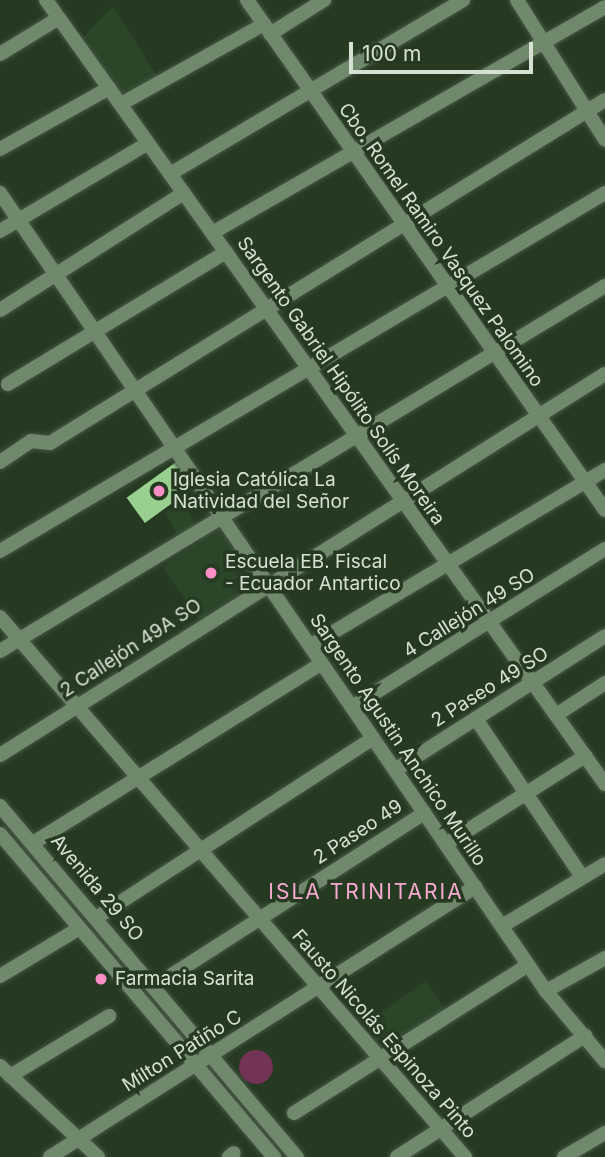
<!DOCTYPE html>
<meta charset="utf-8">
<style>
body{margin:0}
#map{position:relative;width:605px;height:1157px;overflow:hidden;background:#263a22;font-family:Inter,sans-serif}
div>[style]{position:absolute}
.built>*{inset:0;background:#2b4528;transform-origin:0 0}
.green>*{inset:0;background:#733355}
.round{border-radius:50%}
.building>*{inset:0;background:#98d090;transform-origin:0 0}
.roads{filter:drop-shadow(0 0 2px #455743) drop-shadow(0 0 2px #455743)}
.minor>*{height:14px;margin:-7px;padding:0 7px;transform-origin:7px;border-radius:7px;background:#70886c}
.dots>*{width:19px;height:19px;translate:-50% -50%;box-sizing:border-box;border:4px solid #263a22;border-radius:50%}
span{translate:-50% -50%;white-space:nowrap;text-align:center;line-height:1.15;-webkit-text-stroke:7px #263a22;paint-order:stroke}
.street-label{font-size:19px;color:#d5e2d3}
.poi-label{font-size:19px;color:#d5e2d3}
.left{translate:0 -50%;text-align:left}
.neighbourhood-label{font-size:21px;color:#f6aacf;letter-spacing:2px}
.scale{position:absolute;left:349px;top:42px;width:184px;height:32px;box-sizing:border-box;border:4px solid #d5e2d3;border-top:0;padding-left:9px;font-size:21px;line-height:24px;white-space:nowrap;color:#d5e2d3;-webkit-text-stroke:5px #263a22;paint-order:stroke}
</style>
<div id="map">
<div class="built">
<div style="clip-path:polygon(113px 6px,159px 79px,123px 101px,79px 41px)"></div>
<div style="left:184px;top:503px;width:26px;height:21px;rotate:62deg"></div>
<div style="left:222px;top:525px;width:70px;height:73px;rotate:55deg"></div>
<div style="left:425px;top:981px;width:36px;height:76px;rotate:54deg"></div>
</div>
<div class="green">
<div class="round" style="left:239px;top:1050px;width:34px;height:34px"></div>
</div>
<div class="building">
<div style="left:176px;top:462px;width:31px;height:61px;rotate:54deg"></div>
</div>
<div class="roads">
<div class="minor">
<div style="left:46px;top:0;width:963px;rotate:54.51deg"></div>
<div style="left:247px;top:0;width:623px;rotate:54.93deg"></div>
<div style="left:517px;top:0;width:165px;rotate:57.8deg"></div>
<div style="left:270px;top:34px;width:64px;rotate:-32.2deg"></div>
<div style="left:0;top:54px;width:69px;rotate:-31.4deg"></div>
<div style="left:121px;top:104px;width:164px;rotate:-29.2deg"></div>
<div style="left:0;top:149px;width:125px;rotate:-29.2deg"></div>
<div style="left:170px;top:174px;width:341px;rotate:-30.7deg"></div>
<div style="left:0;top:193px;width:967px;rotate:55.62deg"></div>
<div style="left:546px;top:991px;width:92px;rotate:49.9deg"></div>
<div style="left:0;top:231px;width:172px;rotate:-30.7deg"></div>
<div style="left:212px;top:233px;width:453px;rotate:-29.9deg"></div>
<div style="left:0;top:310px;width:218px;rotate:-32.5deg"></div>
<div style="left:8px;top:384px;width:255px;rotate:-31.2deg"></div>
<div style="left:0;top:462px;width:37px;rotate:-34deg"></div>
<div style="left:31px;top:441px;width:19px;rotate:6deg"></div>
<div style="left:50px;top:443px;width:652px;rotate:-31.72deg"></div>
<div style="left:0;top:551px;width:703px;rotate:-30.61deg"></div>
<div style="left:0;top:617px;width:713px;rotate:49.27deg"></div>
<div style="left:310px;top:646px;width:344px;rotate:-30.8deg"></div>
<div style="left:0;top:651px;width:707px;rotate:-31.1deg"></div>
<div style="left:352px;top:707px;width:298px;rotate:-32deg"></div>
<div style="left:556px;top:715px;width:59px;rotate:-33.1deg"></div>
<div style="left:476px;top:719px;width:190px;rotate:56.1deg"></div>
<div style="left:0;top:755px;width:715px;rotate:-32.2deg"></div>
<div style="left:395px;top:770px;width:249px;rotate:-32.5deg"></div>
<div style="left:0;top:806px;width:460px;rotate:49.8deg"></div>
<div style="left:0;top:834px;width:424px;rotate:49.7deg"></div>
<div style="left:33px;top:843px;width:340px;rotate:-31.9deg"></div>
<div style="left:446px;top:844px;width:165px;rotate:-32.3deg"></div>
<div style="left:96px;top:918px;width:330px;rotate:-33deg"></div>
<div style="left:502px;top:926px;width:120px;rotate:-31deg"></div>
<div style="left:172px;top:975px;width:300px;rotate:-32.7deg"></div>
<div style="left:0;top:976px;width:93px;rotate:-31deg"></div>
<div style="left:546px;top:991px;width:68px;rotate:-29.2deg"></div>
<div style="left:0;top:1066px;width:134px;rotate:42.9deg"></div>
<div style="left:10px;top:1076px;width:116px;rotate:-31.2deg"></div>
<div style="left:294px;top:1113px;width:277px;rotate:-32.3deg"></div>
<div style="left:50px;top:1157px;width:504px;rotate:-32.43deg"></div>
<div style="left:229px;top:1157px;width:6px;rotate:-39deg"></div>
<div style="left:397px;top:1157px;width:224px;rotate:-32.8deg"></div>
<div style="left:564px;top:1157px;width:48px;rotate:-30.3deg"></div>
</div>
</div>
<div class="dots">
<div style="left:159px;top:491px;background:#fa8fc6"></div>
<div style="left:211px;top:573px;background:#fa8fc6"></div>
<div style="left:101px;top:979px;background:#fa8fc6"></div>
</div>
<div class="street-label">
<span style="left:441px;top:245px;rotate:55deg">Cbo. Romel Ramiro Vasquez Palomino</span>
<span style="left:341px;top:381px;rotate:55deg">Sargento Gabriel Hipólito Solís Moreira</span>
<span style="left:469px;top:613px;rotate:-32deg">4 Callejón 49 SO</span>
<span style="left:131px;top:648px;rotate:-33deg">2 Callejón 49A SO</span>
<span style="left:490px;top:687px;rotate:-32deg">2 Paseo 49 SO</span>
<span style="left:398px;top:740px;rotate:56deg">Sargento Agustin Anchico Murillo</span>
<span style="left:358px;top:832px;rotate:-33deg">2 Paseo 49</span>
<span style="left:97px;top:888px;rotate:50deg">Avenida 29 SO</span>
<span style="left:384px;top:1034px;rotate:49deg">Fausto Nicolás Espinoza Pinto</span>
<span style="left:182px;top:1051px;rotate:-32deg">Milton Patiño C</span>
</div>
<div class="poi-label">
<span class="left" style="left:173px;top:491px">Iglesia Católica La<br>Natividad del Señor</span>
<span class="left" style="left:225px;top:573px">Escuela EB. Fiscal<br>- Ecuador Antartico</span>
<span class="left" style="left:115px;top:979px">Farmacia Sarita</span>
</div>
<div class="neighbourhood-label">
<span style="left:366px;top:892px">ISLA TRINITARIA</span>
</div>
<div class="scale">100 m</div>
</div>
